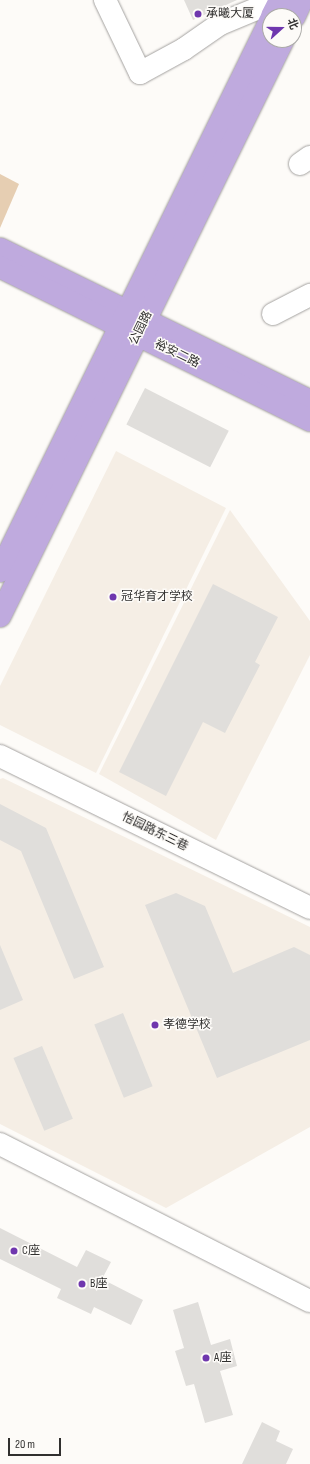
<!DOCTYPE html>
<meta charset="utf-8">
<style>
body{margin:0}
#map{position:relative;width:310px;height:1464px;overflow:hidden;background:#fdfbf8;font-family:"Sofia Sans Condensed","Noto Sans SC",sans-serif}
div>[style]{position:absolute}
.built>*{inset:0;background:#f5eee5}
.green>*{inset:0;background:#e6ceb2}
.building>*{inset:0;background:#e0dedb;transform-origin:0 0}
.roads{filter:drop-shadow(0 0 1px #a4a2a0) drop-shadow(0 0 1px #a4a2a0)}
.minor>*{height:22px;margin:-11px;padding:0 11px;transform-origin:11px;border-radius:11px;background:#fff}
.major>*{height:22px;margin:-11px;padding:0 11px;transform-origin:11px;border-radius:11px;background:#bfaade}
.dots>*{width:11px;height:11px;translate:-50% -50%;box-sizing:border-box;border:2px solid #fdfbf8;border-radius:50%}
span{translate:-50% -50%;white-space:nowrap;text-align:center;line-height:1.15;-webkit-text-stroke:3px #fdfbf8;paint-order:stroke}
.poi-label{font-size:12px;color:#31302f}
.left{translate:0 -50%;text-align:left}
.street-label{font-size:12px;color:#31302f}
.north{position:absolute;left:262px;top:8px;width:40px;height:40px;box-sizing:border-box;background:#fdfbf8;border:1px solid #abaaa8;border-radius:50%;rotate:69deg;font-size:11px;font-weight:700;line-height:16px;text-align:center;color:#31302f}
.north::after{content:'';display:block;margin:auto;width:14px;height:18px;background:#6f37ae;clip-path:polygon(50% 0,100% 100%,50% 72%,0 100%)}
.scale{position:absolute;left:8px;top:1438px;width:53px;height:18px;box-sizing:border-box;border:2px solid #31302f;border-top:0;padding-left:5px;font-size:12px;line-height:14px;white-space:nowrap;color:#31302f;-webkit-text-stroke:3px #fdfbf8;paint-order:stroke}
</style>
<div id="map">
<div class="built">
<div style="clip-path:polygon(116px 451px,226px 508px,96px 773px,0 725px,0 686px)"></div>
<div style="clip-path:polygon(230px 510px,310px 621px,310px 655px,216px 840px,99px 774px)"></div>
<div style="clip-path:polygon(3px 778px,310px 927px,310px 1127px,166px 1208px,0 1124px,0 779px)"></div>
</div>
<div class="green">
<div style="clip-path:polygon(0 174px,19px 184px,0 228px)"></div>
</div>
<div class="building">
<div style="clip-path:polygon(184px 0,237px 0,193px 20px)"></div>
<div style="left:145px;top:388px;width:94px;height:41px;rotate:27deg"></div>
<div style="clip-path:polygon(213px 584px,278px 617px,255px 662px,260px 665px,225px 733px,203px 722px,166px 796px,119px 772px)"></div>
<div style="clip-path:polygon(0 804px,46px 828px,104px 967px,74px 979px,21px 851px,0 840px)"></div>
<div style="clip-path:polygon(176px 893px,205px 906px,233px 973px,294px 947px,310px 955px,310px 1040px,217px 1078px,145px 905px)"></div>
<div style="clip-path:polygon(0 945px,23px 1000px,0 1010px)"></div>
<div style="left:123px;top:1013px;width:79px;height:31px;rotate:68deg"></div>
<div style="left:42px;top:1046px;width:79px;height:31px;rotate:67deg"></div>
<div style="clip-path:polygon(0 1228px,77px 1267px,86px 1250px,111px 1262px,102px 1279px,143px 1300px,131px 1325px,94px 1307px,91px 1314px,57px 1298px,61px 1289px,0 1259px)"></div>
<div style="clip-path:polygon(198px 1302px,211px 1345px,230px 1339px,237px 1366px,220px 1371px,233px 1415px,205px 1423px,194px 1384px,186px 1386px,175px 1351px,184px 1348px,173px 1310px)"></div>
<div style="clip-path:polygon(262px 1422px,280px 1431px,276px 1441px,293px 1449px,286px 1464px,242px 1464px)"></div>
</div>
<div class="roads">
<div class="minor">
<div style="left:105px;top:0;width:81px;rotate:64.4deg"></div>
<div style="left:140px;top:73px;width:50px;rotate:-28.6deg"></div>
<div style="left:184px;top:49px;width:44px;rotate:-34.8deg"></div>
<div style="left:220px;top:24px;width:63px;rotate:-22.5deg"></div>
<div style="left:300px;top:164px;width:12px;rotate:-35deg"></div>
<div style="left:273px;top:314px;width:42px;rotate:-27.2deg"></div>
<div style="left:0;top:756px;width:345px;rotate:26.1deg"></div>
<div style="left:0;top:1144px;width:347px;rotate:26.9deg"></div>
</div>
<div class="major">
<div style="left:272px;top:16px;width:18px;rotate:-63deg"></div>
<div style="left:294px;top:17px;width:19px;rotate:-65deg"></div>
<div style="left:0;top:249px;width:345px;rotate:26.1deg"></div>
<div style="left:0;top:267px;width:346px;rotate:26.3deg"></div>
<div style="left:0;top:571px;width:613px;rotate:-63.85deg"></div>
<div style="left:0;top:616px;width:642px;rotate:-63.83deg"></div>
</div>
</div>
<div class="dots">
<div style="left:198px;top:14px;background:#6f37ae"></div>
<div style="left:113px;top:597px;background:#6f37ae"></div>
<div style="left:155px;top:1025px;background:#6f37ae"></div>
<div style="left:14px;top:1251px;background:#6f37ae"></div>
<div style="left:82px;top:1284px;background:#6f37ae"></div>
<div style="left:206px;top:1358px;background:#6f37ae"></div>
</div>
<div class="poi-label">
<span class="left" style="left:206px;top:14px">承曦大厦</span>
<span class="left" style="left:121px;top:597px">冠华育才学校</span>
<span class="left" style="left:163px;top:1025px">孝德学校</span>
<span class="left" style="left:22px;top:1251px">C座</span>
<span class="left" style="left:90px;top:1284px">B座</span>
<span class="left" style="left:214px;top:1358px">A座</span>
</div>
<div class="street-label">
<span style="left:141px;top:328px;rotate:-64deg">公园路</span>
<span style="left:177px;top:354px;rotate:26deg">裕安二路</span>
<span style="left:155px;top:832px;rotate:26deg">怡园路东三巷</span>
</div>
<div class="north">北</div>
<div class="scale">20 m</div>
</div>
